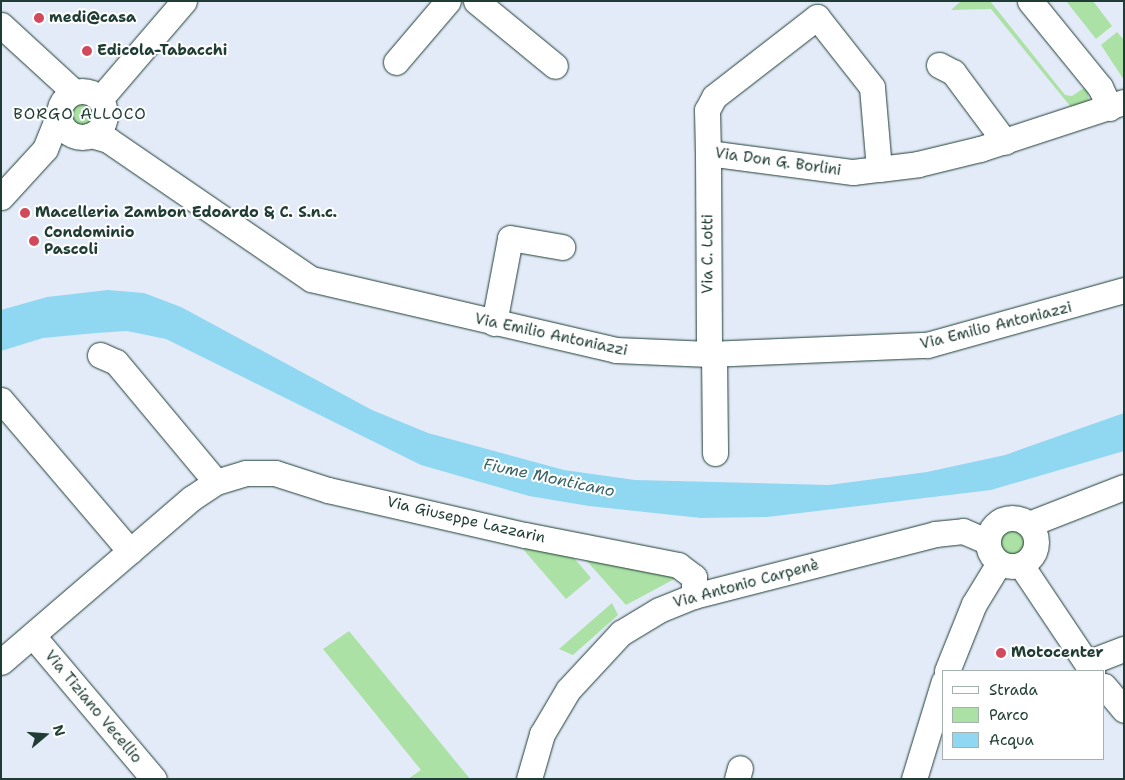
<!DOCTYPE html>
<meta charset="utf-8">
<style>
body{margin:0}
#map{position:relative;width:1125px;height:780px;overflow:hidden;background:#e3ebf8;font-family:"Shantell Sans",sans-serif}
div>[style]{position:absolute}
.green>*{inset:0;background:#abe1a4}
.round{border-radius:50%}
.water>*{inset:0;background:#90d7f2}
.roads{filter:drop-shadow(0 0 1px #1f3d34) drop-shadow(0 0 1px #1f3d34)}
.minor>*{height:25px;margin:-12.5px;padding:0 12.5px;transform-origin:12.5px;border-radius:12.5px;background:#fff}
.minor>.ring{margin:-12.5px;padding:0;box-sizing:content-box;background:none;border:25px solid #fff;border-radius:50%}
.dots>*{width:14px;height:14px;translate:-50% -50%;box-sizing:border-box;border:2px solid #fff;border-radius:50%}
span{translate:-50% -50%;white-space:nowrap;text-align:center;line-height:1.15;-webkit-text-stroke:4px #fff;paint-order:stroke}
.poi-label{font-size:15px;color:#1f3d34;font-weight:700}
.left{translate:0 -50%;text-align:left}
.street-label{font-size:15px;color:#1f3d34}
.neighbourhood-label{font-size:16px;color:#1f3d34;letter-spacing:1px}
.water-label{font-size:16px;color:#3b6464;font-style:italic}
.frame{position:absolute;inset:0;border:2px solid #1f3d34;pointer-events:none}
.legend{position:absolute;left:942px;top:670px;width:162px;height:90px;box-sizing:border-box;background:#fff;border:1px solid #a5b1ae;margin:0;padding:6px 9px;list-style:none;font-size:15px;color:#1f3d34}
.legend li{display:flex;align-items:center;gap:10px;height:25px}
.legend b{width:25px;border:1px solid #a5b1ae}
.north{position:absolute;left:20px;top:710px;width:50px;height:50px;-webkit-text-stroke:4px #fff;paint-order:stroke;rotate:72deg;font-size:14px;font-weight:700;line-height:20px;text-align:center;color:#1f3d34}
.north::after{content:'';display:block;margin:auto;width:18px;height:22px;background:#1f3d34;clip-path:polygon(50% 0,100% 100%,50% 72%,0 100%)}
</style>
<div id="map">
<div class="green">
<div style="clip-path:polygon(961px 1px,990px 1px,1065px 95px,1072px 96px,1087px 86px,1089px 101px,1075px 112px,991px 9px,951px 10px)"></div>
<div style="clip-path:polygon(1066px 1px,1093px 1px,1112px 26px,1096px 39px)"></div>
<div style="clip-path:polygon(1117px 32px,1124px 40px,1124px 80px,1101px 45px)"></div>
<div class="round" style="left:65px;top:97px;width:34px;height:34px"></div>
<div class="round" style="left:999px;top:530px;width:26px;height:26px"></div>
<div style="clip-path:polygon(528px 547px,569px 552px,591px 578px,566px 599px,523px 549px)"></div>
<div style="clip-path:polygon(577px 550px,680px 576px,626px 605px)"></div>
<div style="clip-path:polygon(612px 603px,618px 615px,573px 655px,559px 649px)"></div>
<div style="clip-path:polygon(349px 631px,470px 779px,408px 779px,421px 770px,323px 649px)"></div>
</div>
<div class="water">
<div style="clip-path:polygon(108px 290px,144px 293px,181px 307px,372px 410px,428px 433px,564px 470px,635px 480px,829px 485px,927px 472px,1005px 455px,1124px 413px,1124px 451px,991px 490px,767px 517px,701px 518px,589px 506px,529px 496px,421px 465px,166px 339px,127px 331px,96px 333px,43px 338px,1px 351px,1px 310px,47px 297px)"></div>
</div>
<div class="roads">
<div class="minor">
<div style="left:476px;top:1px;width:102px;rotate:39.4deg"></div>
<div style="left:1030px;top:1px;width:111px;rotate:50.9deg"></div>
<div style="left:1100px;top:87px;width:23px;rotate:65deg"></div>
<div style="left:1px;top:25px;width:99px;rotate:42.5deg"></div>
<div style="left:396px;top:62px;width:80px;rotate:-49.6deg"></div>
<div style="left:939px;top:65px;width:16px;rotate:27deg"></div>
<div style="left:953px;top:72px;width:87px;rotate:53.4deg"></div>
<div class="ring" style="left:59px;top:91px;width:21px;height:21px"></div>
<div style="left:100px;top:99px;width:129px;rotate:-49.4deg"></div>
<div style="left:91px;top:135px;width:18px;rotate:16deg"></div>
<div style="left:108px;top:140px;width:246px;rotate:34.4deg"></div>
<div style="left:311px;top:279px;width:313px;rotate:13.1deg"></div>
<div style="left:616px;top:350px;width:93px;rotate:2.5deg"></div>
<div style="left:709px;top:354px;width:218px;rotate:-2.4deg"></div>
<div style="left:927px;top:345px;width:205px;rotate:-15.6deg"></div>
<div style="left:708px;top:153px;width:201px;rotate:89.7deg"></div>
<div style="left:879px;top:169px;width:82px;rotate:-94.9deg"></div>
<div style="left:872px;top:87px;width:89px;rotate:-128.2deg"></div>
<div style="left:817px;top:17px;width:130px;rotate:142.2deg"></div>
<div style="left:714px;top:97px;width:15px;rotate:118deg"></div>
<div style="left:707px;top:110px;width:43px;rotate:88.7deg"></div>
<div style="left:708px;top:153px;width:146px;rotate:7.5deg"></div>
<div style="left:853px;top:172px;width:26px;rotate:-7deg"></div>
<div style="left:879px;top:169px;width:39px;rotate:-7deg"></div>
<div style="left:918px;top:164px;width:64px;rotate:-13.6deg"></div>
<div style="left:980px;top:149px;width:151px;rotate:-18.1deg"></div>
<div style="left:1px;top:197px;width:65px;rotate:-47.5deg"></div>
<div style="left:45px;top:149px;width:37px;rotate:-68deg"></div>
<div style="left:494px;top:323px;width:86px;rotate:-79.3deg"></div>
<div style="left:510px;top:238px;width:53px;rotate:9.8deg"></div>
<div style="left:714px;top:354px;width:99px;rotate:89.4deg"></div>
<div style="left:100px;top:355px;width:17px;rotate:24deg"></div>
<div style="left:116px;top:362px;width:156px;rotate:50.2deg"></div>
<div style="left:1px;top:400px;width:199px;rotate:49.5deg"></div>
<div class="ring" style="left:988px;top:518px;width:23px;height:23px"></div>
<div style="left:1029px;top:524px;width:102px;rotate:-21.3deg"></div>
<div style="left:1021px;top:565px;width:128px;rotate:56.2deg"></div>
<div style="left:33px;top:636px;width:187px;rotate:49.8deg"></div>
<div style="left:1px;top:662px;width:252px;rotate:-40.7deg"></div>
<div style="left:192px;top:498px;width:29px;rotate:-34deg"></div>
<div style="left:216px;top:482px;width:31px;rotate:-17deg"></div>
<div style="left:246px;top:473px;width:29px"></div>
<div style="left:275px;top:473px;width:56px;rotate:17.8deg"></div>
<div style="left:328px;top:490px;width:202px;rotate:12.9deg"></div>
<div style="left:525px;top:535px;width:156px;rotate:11.1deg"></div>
<div style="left:678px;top:565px;width:20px;rotate:37deg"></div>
<div style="left:694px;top:577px;width:19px;rotate:90deg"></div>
<div style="left:1087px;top:663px;width:40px;rotate:-21deg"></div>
<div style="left:947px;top:671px;width:72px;rotate:-68.1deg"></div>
<div style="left:974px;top:604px;width:48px;rotate:-58.6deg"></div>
<div style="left:1104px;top:686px;width:31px;rotate:50deg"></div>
<div style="left:529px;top:779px;width:47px;rotate:-73.9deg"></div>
<div style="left:542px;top:734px;width:51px;rotate:-59.4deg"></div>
<div style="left:568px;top:690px;width:78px;rotate:-47.1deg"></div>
<div style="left:621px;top:633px;width:44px;rotate:-31.2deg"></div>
<div style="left:659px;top:610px;width:38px;rotate:-22deg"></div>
<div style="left:694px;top:596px;width:249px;rotate:-14.4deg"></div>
<div style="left:935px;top:534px;width:28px;rotate:-6deg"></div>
<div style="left:963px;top:531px;width:26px;rotate:23deg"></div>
<div style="left:737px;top:779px;width:11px;rotate:-75deg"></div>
<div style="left:914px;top:779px;width:102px;rotate:-73deg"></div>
</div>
</div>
<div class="dots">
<div style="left:39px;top:18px;background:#d1495b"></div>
<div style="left:87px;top:51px;background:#d1495b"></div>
<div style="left:25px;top:213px;background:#d1495b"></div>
<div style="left:34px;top:241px;background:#d1495b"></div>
<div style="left:1001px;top:653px;background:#d1495b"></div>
</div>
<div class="poi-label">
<span class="left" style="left:49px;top:18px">medi@casa</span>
<span class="left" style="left:97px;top:51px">Edicola-Tabacchi</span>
<span class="left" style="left:35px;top:213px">Macelleria Zambon Edoardo &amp; C. S.n.c.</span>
<span class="left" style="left:44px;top:241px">Condominio<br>Pascoli</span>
<span class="left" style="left:1011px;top:653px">Motocenter</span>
</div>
<div class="street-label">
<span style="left:778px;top:162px;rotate:8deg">Via Don G. Borlini</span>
<span style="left:708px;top:254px;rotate:-90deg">Via C. Lotti</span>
<span style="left:996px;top:326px;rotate:-14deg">Via Emilio Antoniazzi</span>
<span style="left:551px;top:335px;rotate:12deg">Via Emilio Antoniazzi</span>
<span style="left:466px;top:520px;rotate:13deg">Via Giuseppe Lazzarin</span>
<span style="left:746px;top:584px;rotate:-15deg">Via Antonio Carpenè</span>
<span style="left:93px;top:707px;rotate:50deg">Via Tiziano Vecellio</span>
</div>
<div class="neighbourhood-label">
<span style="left:80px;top:114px">BORGO ALLOCO</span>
</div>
<div class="water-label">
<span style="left:549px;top:478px;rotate:12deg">Fiume Monticano</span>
</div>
<div class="frame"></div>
<ul class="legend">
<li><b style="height:6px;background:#fff"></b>Strada</li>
<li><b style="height:14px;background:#abe1a4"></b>Parco</li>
<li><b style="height:14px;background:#90d7f2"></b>Acqua</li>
</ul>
<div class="north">N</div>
</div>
